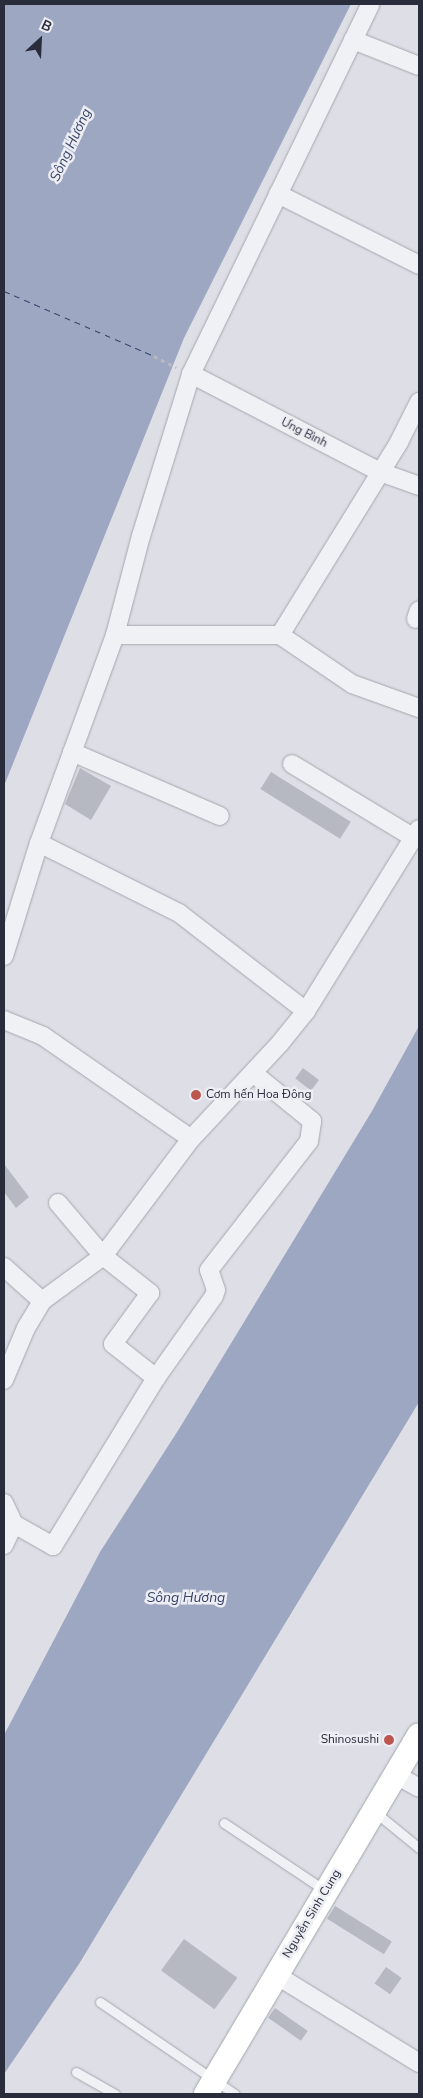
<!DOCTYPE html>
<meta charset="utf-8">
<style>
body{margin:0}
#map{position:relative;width:423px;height:2098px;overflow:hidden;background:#dedfe6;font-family:"Nunito Sans",sans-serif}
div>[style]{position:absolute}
.water>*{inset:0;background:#9da7c2}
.ferry>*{height:1px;margin-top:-0.5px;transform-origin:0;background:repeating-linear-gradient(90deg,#38446a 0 6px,transparent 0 11px)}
.building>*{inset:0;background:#b6b8c2;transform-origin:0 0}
.path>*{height:2.5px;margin-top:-1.25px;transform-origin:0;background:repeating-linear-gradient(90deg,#b8bac0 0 4px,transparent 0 8px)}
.roads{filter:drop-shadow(0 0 1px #a4a6af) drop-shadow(0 0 1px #a4a6af)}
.lane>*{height:9px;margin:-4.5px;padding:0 4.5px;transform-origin:4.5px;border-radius:4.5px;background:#f0f1f4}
.street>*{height:18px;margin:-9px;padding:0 9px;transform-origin:9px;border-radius:9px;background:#f0f1f4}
.secondary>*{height:24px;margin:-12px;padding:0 12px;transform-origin:12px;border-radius:12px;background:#fff}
.dots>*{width:14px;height:14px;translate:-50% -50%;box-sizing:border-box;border:2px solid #edeef4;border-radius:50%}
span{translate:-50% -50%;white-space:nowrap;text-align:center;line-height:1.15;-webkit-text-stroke:5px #edeef4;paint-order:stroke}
.street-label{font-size:12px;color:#292c3b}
.poi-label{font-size:12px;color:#292c3b}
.left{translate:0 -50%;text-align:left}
.right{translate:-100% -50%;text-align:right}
.water-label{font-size:14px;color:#38446a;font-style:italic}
.frame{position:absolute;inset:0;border:5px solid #292c3b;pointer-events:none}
.north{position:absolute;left:15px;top:15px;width:50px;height:50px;-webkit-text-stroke:4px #edeef4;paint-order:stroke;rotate:25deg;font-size:14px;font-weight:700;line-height:20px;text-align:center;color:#292c3b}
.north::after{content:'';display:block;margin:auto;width:18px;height:22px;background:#292c3b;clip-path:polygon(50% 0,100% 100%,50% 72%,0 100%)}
</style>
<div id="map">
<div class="water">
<div style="clip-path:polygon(4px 4px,351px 4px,184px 338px,4px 786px)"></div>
<div style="clip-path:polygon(419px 1026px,419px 1402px,79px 1964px,4px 2074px,4px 1735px,100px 1552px,179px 1429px,372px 1111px)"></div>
</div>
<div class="ferry">
<div style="left:4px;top:291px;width:163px;rotate:23.4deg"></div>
</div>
<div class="building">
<div style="clip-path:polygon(80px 768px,111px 786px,91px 820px,65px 804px)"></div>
<div style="left:271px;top:772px;width:94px;height:20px;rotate:32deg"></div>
<div style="left:303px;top:1068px;width:20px;height:13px;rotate:37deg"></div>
<div style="clip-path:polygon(4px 1164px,29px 1197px,16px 1208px,4px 1192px)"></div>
<div style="left:335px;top:1906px;width:67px;height:15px;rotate:32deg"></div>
<div style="left:184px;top:1939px;width:66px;height:39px;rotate:36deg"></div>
<div style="left:386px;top:1967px;width:19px;height:20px;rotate:35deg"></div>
<div style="left:275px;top:2008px;width:40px;height:12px;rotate:35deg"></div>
</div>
<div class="path">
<div style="left:154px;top:356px;width:25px;rotate:27deg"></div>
</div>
<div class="roads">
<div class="lane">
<div style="left:375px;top:1812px;width:57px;rotate:39.3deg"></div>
<div style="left:224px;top:1823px;width:123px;rotate:33.7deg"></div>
<div style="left:100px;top:2002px;width:163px;rotate:34.3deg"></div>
<div style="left:76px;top:2072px;width:45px;rotate:29.4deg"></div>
</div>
<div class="street">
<div style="left:353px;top:40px;width:71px;rotate:21.5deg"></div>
<div style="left:278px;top:194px;width:158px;rotate:26.7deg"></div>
<div style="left:191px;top:374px;width:213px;rotate:27.4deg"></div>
<div style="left:380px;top:472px;width:41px;rotate:19.7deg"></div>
<div style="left:416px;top:619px;width:9px;rotate:-72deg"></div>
<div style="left:115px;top:635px;width:165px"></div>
<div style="left:280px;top:635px;width:87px;rotate:34.2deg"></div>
<div style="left:352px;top:684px;width:71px;rotate:19.7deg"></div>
<div style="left:280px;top:635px;width:227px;rotate:-58.3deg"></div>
<div style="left:399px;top:442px;width:45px;rotate:-63.4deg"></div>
<div style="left:72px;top:752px;width:161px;rotate:23.4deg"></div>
<div style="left:292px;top:764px;width:143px;rotate:31.2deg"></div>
<div style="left:39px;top:843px;width:157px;rotate:26.6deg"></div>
<div style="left:179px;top:913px;width:160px;rotate:37.7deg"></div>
<div style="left:4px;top:956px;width:118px;rotate:-72.8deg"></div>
<div style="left:39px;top:843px;width:221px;rotate:-69.9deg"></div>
<div style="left:115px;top:635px;width:102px;rotate:-75.3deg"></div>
<div style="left:141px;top:536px;width:170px;rotate:-72.8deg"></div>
<div style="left:191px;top:374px;width:411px;rotate:-64.1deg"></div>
<div style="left:4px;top:1020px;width:42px;rotate:22.3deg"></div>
<div style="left:43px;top:1036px;width:180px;rotate:34.8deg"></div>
<div style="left:58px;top:1203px;width:70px;rotate:49.7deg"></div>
<div style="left:103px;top:1256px;width:60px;rotate:38.2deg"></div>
<div style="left:150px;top:1293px;width:63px;rotate:126deg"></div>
<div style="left:113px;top:1344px;width:55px;rotate:38.3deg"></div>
<div style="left:4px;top:1267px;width:51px;rotate:41.8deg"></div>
<div style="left:4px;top:1380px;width:56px;rotate:-67.1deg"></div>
<div style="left:26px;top:1328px;width:31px;rotate:-59deg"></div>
<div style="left:42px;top:1301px;width:76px;rotate:-36.4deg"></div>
<div style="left:103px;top:1256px;width:146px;rotate:-53.1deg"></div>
<div style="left:191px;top:1139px;width:132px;rotate:-47.1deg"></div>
<div style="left:281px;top:1042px;width:40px;rotate:-51deg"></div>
<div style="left:306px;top:1011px;width:214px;rotate:-58.2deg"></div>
<div style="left:4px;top:1503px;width:23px;rotate:65deg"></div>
<div style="left:14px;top:1524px;width:45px;rotate:29.4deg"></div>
<div style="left:53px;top:1546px;width:197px;rotate:-58.5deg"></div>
<div style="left:156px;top:1378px;width:100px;rotate:-54.7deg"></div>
<div style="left:214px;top:1296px;width:6px;rotate:-72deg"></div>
<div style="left:216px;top:1290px;width:21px;rotate:-109deg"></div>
<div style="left:209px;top:1270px;width:163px;rotate:-52.2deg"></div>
<div style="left:309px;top:1141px;width:20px;rotate:-81deg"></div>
<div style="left:312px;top:1121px;width:76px;rotate:-140.9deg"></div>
<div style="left:4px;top:1545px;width:23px;rotate:-65deg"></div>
<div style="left:396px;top:1775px;width:26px;rotate:29deg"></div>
<div style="left:276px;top:1975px;width:168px;rotate:31.6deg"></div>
</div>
<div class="secondary">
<div style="left:206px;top:2094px;width:417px;rotate:-59.3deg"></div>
</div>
</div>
<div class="dots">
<div style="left:196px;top:1095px;background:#be5650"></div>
<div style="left:389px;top:1740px;background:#be5650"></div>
</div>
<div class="street-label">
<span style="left:304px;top:433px;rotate:27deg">Ưng Bình</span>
<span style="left:312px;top:1914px;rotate:-59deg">Nguyễn Sinh Cung</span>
</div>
<div class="poi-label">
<span class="left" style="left:206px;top:1095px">Cơm hến Hoa Đông</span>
<span class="right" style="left:379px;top:1740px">Shinosushi</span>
</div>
<div class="water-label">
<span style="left:71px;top:145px;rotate:-65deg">Sông Hương</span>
<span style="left:186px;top:1598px">Sông Hương</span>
</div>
<div class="frame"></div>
<div class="north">B</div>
</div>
